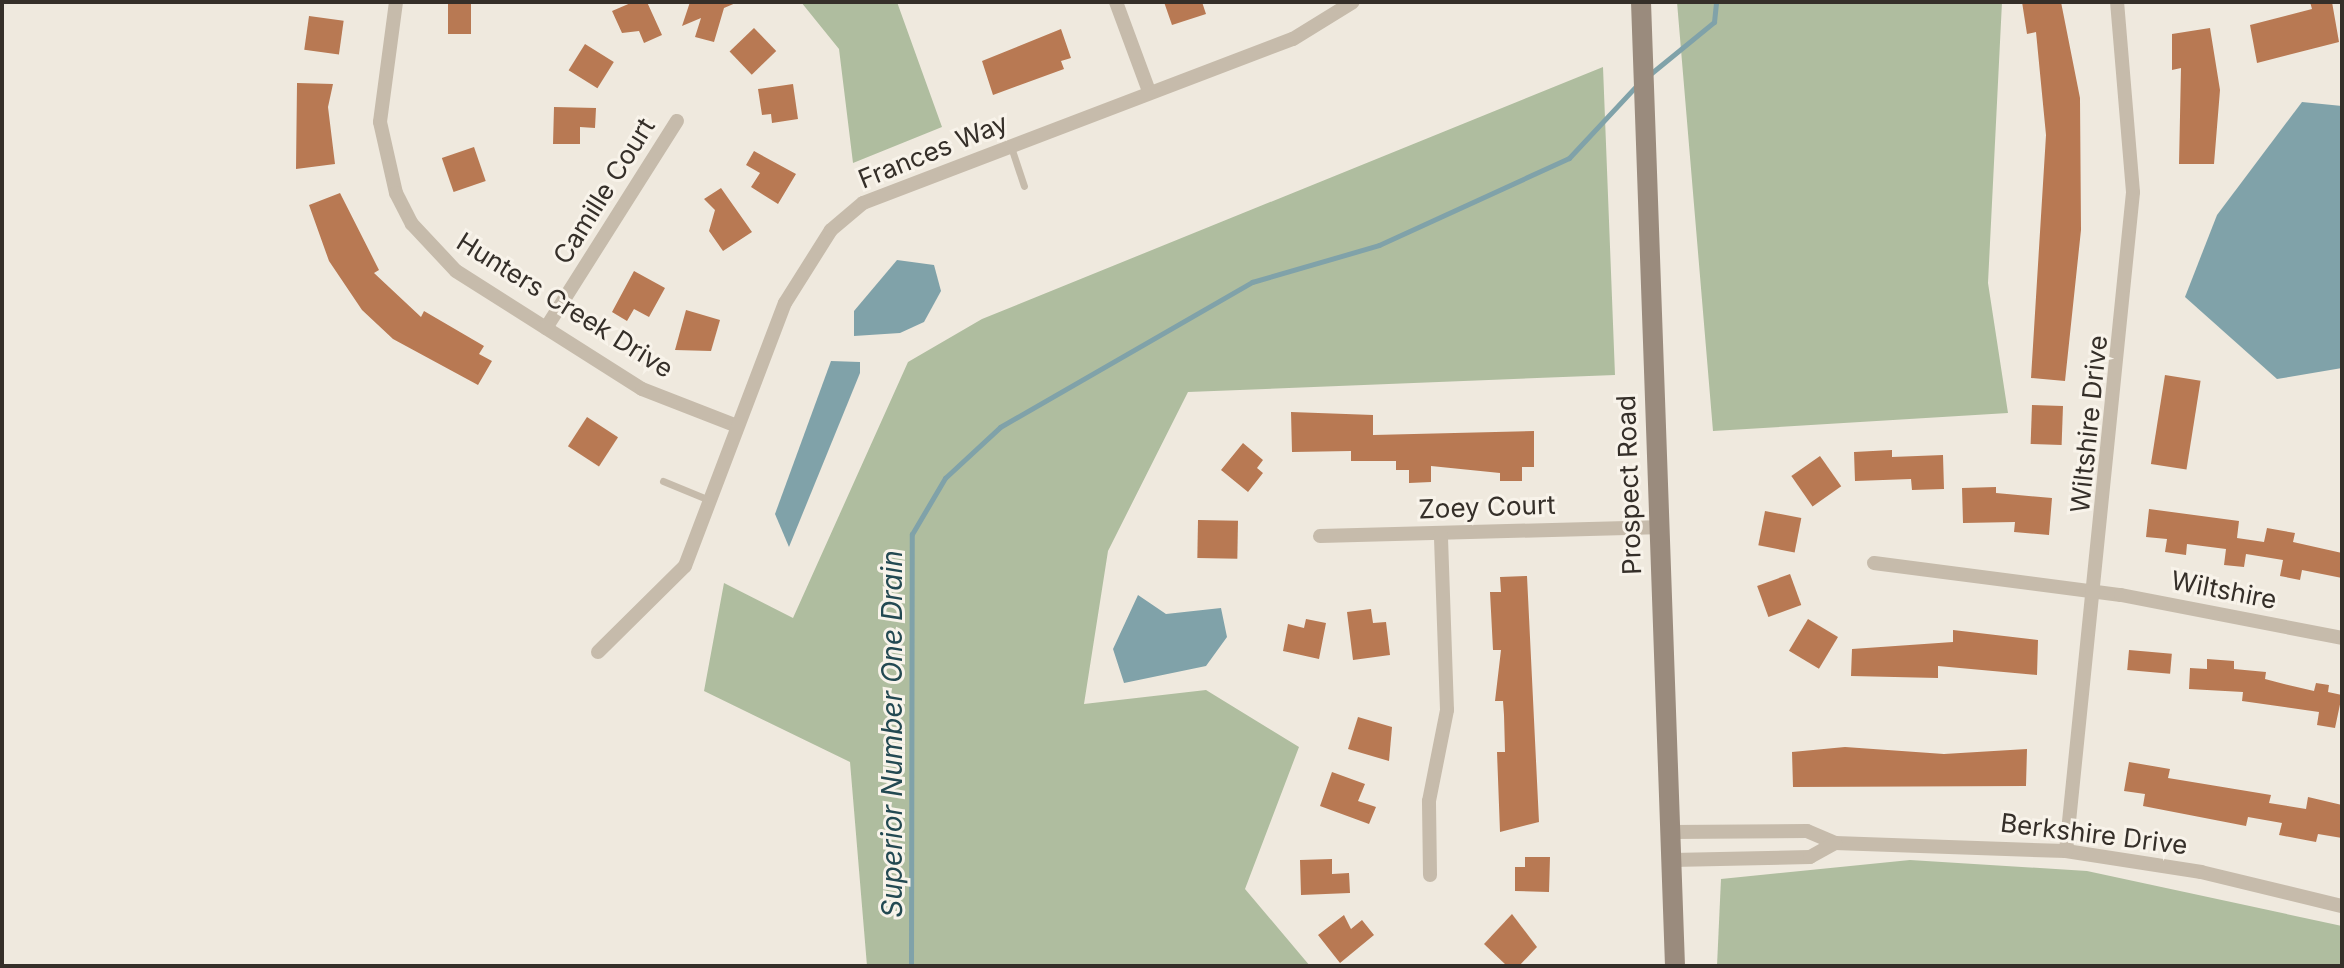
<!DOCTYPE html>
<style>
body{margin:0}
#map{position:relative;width:2344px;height:968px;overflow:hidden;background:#efe9de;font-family:Inter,sans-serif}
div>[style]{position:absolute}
.green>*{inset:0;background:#afbd9f}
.water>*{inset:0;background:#80a2a9}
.stream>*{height:5px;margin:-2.5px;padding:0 2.5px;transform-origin:2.5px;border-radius:2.5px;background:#80a2a9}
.building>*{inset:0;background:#b87953;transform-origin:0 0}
.lane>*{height:7px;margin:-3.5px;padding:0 3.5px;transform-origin:3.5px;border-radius:3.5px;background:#c6bbab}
.street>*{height:14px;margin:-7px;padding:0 7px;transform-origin:7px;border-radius:7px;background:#c6bbab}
.secondary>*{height:20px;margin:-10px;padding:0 10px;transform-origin:10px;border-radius:10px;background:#9a8b7d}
span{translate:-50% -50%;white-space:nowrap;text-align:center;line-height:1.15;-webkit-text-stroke:6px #f8f3ea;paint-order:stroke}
.street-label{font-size:26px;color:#352f29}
.water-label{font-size:28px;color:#234952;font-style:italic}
.frame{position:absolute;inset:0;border:4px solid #352f29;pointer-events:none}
</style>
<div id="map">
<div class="green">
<div style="clip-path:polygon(801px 2px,897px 2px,942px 127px,853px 163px,839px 49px)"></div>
<div style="clip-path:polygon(1677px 2px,2002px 2px,1988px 283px,2008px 413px,1713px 431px)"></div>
<div style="clip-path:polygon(1603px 67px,1615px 375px,1188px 392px,1108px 551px,1084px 704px,1206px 690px,1299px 747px,1245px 889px,1310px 966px,867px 966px,850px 762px,704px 691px,724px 583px,793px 618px,908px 362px,982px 319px)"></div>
<div style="clip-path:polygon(1910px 860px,2087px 871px,2342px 926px,2342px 966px,1717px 966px,1721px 879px)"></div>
</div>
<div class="water">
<div style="clip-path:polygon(2302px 102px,2342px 106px,2342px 368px,2277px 379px,2185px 297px,2217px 215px)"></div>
<div style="clip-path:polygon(897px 260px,934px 265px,941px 291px,924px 322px,900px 333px,854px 336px,854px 311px)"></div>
<div style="clip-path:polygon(831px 361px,860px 362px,860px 373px,789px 547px,775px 514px)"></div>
<div style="clip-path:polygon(1138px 595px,1166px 614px,1221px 608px,1227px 637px,1206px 666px,1124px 683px,1113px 649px)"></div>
</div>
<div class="stream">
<div style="left:1649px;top:75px;width:84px;rotate:-39.2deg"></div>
<div style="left:1714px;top:22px;width:20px;rotate:-84deg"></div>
<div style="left:911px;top:966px;width:432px;rotate:-89.9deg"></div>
<div style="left:912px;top:534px;width:65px;rotate:-59.5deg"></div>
<div style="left:945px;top:478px;width:75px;rotate:-42.8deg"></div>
<div style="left:1000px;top:427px;width:291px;rotate:-29.9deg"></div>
<div style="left:1252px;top:282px;width:132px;rotate:-16.2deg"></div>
<div style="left:1379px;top:245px;width:209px;rotate:-24.6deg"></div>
<div style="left:1569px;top:158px;width:101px;rotate:-47deg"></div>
</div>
<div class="building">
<div style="left:448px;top:2px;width:23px;height:32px"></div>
<div style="clip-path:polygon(633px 2px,647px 2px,662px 35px,644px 43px,639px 31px,622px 33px,612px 11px)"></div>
<div style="clip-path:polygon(690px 2px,738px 2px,724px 8px,714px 42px,695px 37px,701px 18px,682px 26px)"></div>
<div style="clip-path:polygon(1164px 2px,1202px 2px,1206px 14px,1172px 25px)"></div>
<div style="clip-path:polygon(2022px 2px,2061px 2px,2080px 98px,2081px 230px,2065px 381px,2031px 378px,2046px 135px,2036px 32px,2027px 34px)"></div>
<div style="clip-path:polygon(2310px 2px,2332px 2px,2339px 42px,2257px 63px,2250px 25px,2312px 9px)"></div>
<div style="left:309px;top:16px;width:35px;height:34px;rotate:8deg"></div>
<div style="left:754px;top:28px;width:32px;height:34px;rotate:46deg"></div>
<div style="clip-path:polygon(2210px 28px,2220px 90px,2214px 164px,2179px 164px,2181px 68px,2172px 70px,2172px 34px)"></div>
<div style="clip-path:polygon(1061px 29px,1071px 58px,1061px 61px,1064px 69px,993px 95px,982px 61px)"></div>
<div style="left:585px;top:44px;width:34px;height:31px;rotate:32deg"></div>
<div style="clip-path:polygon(297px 83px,333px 84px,328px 107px,335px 164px,296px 169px)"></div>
<div style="clip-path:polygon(793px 84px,798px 119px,772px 123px,771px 114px,762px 115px,758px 89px)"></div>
<div style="clip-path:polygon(554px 107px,596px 108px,595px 128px,580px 127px,580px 144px,553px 144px)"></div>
<div style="left:474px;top:147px;width:36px;height:34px;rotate:71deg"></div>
<div style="clip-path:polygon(754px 151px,796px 174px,778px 204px,751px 187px,760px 173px,746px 165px)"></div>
<div style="clip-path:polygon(721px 188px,752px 232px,723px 251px,709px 231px,715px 210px,704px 199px)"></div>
<div style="clip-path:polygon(340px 193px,379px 270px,374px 273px,421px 317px,424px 311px,484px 346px,479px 354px,492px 361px,478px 385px,393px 339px,362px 310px,329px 261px,309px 205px)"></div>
<div style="clip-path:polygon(634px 271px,665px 288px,649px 317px,634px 309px,627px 321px,612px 312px)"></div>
<div style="clip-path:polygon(686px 310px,720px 320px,711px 351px,675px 350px)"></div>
<div style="left:2165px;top:375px;width:36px;height:90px;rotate:9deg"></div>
<div style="left:2032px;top:405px;width:31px;height:39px;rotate:2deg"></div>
<div style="clip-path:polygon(1291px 412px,1373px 415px,1373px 435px,1534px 431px,1534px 467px,1522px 467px,1522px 481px,1500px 481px,1500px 473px,1431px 466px,1431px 482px,1409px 483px,1409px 470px,1396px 470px,1396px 461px,1351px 461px,1351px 451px,1292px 452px)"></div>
<div style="left:587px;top:417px;width:37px;height:35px;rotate:33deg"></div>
<div style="clip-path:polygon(1243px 443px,1263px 460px,1257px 468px,1263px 473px,1248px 492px,1221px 470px)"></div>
<div style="clip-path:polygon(1892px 450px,1892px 457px,1943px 455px,1944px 489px,1912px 490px,1911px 479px,1855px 481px,1854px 452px)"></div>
<div style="left:1820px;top:456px;width:37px;height:35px;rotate:55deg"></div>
<div style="clip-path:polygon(1996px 487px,1996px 493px,2052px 498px,2049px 535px,2014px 532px,2015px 522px,1963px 523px,1962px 488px)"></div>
<div style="clip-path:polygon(2149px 509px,2239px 521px,2237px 538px,2264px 542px,2267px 528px,2295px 533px,2293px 542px,2342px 553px,2342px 578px,2302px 570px,2300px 580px,2280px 576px,2283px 560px,2246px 554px,2244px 567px,2224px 565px,2226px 549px,2187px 544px,2186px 555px,2165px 552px,2167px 539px,2146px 537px)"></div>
<div style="left:1765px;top:511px;width:37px;height:35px;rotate:11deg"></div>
<div style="left:1198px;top:520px;width:40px;height:38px;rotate:1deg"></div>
<div style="left:1790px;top:574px;width:33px;height:35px;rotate:70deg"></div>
<div style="clip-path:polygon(1527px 576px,1539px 822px,1500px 832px,1497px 752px,1505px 752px,1504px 715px,1503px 701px,1495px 701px,1501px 650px,1493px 650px,1490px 592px,1501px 592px,1500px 577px)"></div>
<div style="clip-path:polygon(1371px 609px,1373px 623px,1386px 622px,1390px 655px,1353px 660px,1347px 612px)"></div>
<div style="clip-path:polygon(1306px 619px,1326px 623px,1319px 659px,1283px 651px,1288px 624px,1304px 628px)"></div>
<div style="left:1808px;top:619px;width:35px;height:37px;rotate:31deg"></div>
<div style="clip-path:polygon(1953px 630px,2038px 640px,2037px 675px,1938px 666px,1938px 678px,1851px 676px,1852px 649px,1953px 642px)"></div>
<div style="left:2129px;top:650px;width:43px;height:20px;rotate:5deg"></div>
<div style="clip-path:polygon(2207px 659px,2234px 661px,2234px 669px,2266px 672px,2265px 679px,2284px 684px,2314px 691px,2316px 683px,2329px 685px,2328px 692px,2342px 695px,2335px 728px,2317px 725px,2319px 712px,2242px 701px,2243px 692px,2189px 689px,2190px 668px,2207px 669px)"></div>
<div style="clip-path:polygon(1358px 717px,1392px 727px,1389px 761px,1348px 749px)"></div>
<div style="clip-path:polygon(1845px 747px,1944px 754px,2027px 749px,2026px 786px,1793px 787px,1792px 752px)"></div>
<div style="clip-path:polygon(2129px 762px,2170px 769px,2168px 778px,2271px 795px,2269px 803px,2306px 809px,2308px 797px,2342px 805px,2342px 838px,2318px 834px,2316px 842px,2279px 835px,2282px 823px,2248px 817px,2246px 826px,2143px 806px,2145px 794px,2124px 791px)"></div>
<div style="clip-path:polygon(1332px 772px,1365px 784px,1358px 801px,1376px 807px,1369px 824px,1320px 806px)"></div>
<div style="clip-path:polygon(1525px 857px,1550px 857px,1549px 892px,1515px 891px,1515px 867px,1525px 867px)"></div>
<div style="clip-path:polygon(1332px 859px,1332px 874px,1349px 873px,1350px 893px,1301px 895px,1300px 860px)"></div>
<div style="clip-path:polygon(1512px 914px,1537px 947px,1519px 966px,1507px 966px,1484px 944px)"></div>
<div style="clip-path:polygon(1344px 915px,1351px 929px,1362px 920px,1374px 935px,1340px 963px,1318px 935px)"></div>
</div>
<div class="lane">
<div style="left:1011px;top:147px;width:41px;rotate:71.6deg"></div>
<div style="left:663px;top:481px;width:50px;rotate:22.4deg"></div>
</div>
<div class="street">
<div style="left:396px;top:2px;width:121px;rotate:97.6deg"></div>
<div style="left:380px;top:122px;width:73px;rotate:77.3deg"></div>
<div style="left:396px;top:193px;width:35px;rotate:63deg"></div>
<div style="left:412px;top:224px;width:64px;rotate:46.9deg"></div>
<div style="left:456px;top:271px;width:220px;rotate:32.4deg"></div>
<div style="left:642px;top:389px;width:102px;rotate:21.3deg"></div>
<div style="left:1116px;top:2px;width:95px;rotate:69.7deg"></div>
<div style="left:546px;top:328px;width:245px;rotate:-57.7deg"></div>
<div style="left:1320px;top:536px;width:335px;rotate:-1.5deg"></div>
<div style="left:1874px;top:563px;width:249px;rotate:7.4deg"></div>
<div style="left:2121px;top:595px;width:225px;rotate:11deg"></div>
<div style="left:598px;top:652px;width:122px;rotate:-44.7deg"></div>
<div style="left:685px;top:566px;width:281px;rotate:-69.2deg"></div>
<div style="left:785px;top:303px;width:86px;rotate:-57.8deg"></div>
<div style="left:831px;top:230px;width:42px;rotate:-40.2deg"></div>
<div style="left:863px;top:203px;width:460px;rotate:-20.9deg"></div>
<div style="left:1293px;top:39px;width:70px;rotate:-31.7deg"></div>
<div style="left:1671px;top:832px;width:136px;rotate:-0.4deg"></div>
<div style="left:1807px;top:831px;width:30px;rotate:23deg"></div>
<div style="left:1835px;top:843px;width:231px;rotate:2deg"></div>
<div style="left:2066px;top:851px;width:137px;rotate:8.8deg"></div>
<div style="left:2201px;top:872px;width:145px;rotate:13.6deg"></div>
<div style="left:2066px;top:851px;width:662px;rotate:-84.19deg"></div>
<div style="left:2133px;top:192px;width:191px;rotate:-94.8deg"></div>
<div style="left:1672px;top:860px;width:138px;rotate:-1.2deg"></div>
<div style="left:1810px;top:857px;width:29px;rotate:-29deg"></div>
<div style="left:1430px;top:875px;width:74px;rotate:-90.8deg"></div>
<div style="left:1429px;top:801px;width:93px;rotate:-78.8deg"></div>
<div style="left:1447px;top:710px;width:175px;rotate:-92deg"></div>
</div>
<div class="secondary">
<div style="left:1641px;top:2px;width:965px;rotate:87.98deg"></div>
</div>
<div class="street-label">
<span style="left:933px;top:151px;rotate:-22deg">Frances Way</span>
<span style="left:604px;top:191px;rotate:-58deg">Camille Court</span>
<span style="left:565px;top:305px;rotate:32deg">Hunters Creek Drive</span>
<span style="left:2089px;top:424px;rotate:-84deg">Wiltshire Drive</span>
<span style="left:1629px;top:485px;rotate:-92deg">Prospect Road</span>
<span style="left:1487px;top:507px;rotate:-2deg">Zoey Court</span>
<span style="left:2224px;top:590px;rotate:11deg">Wiltshire</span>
<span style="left:2094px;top:834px;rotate:7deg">Berkshire Drive</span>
</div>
<div class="water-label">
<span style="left:892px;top:734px;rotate:-90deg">Superior Number One Drain</span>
</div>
<div class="frame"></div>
</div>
